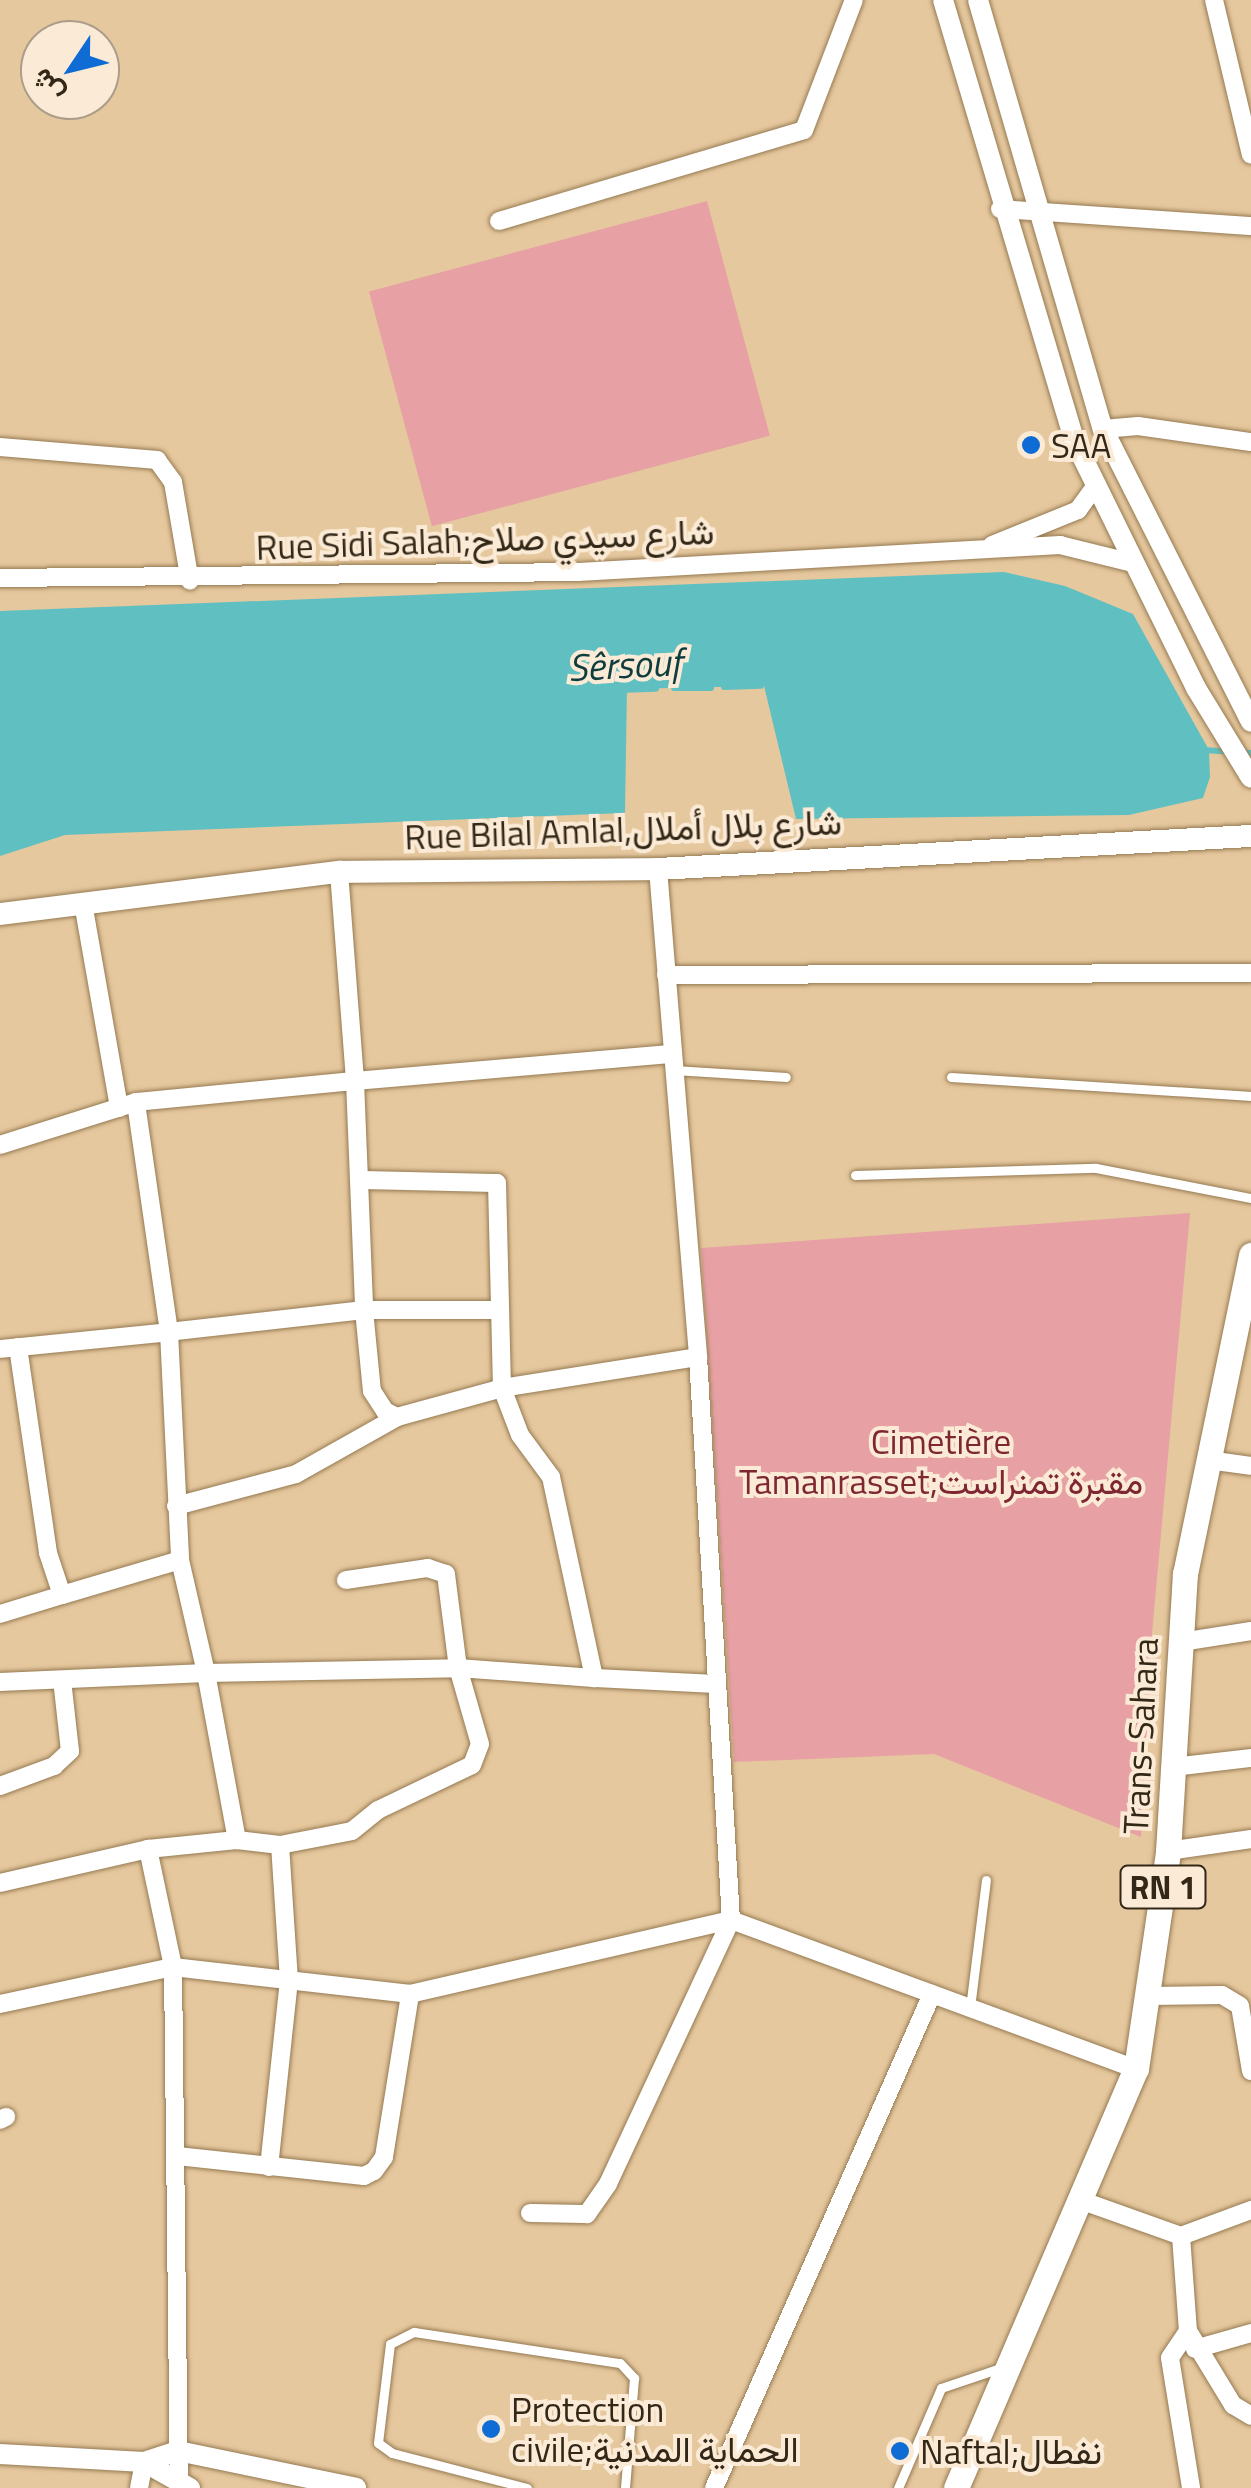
<!DOCTYPE html>
<meta charset="utf-8">
<style>
body{margin:0}
#map{position:relative;width:1251px;height:2488px;overflow:hidden;background:#e6c89e;font-family:"Titillium Web",Vazirmatn,sans-serif}
div>[style]{position:absolute}
.green>*{inset:0;background:#e7a1a4;transform-origin:0 0}
.water>*{inset:0;background:#60c0c1}
.stream>*{height:6px;margin:-3px;padding:0 3px;transform-origin:3px;border-radius:3px;background:#60c0c1}
.roads{filter:drop-shadow(0 0 2px #957a52) drop-shadow(0 0 2px #957a52)}
.service>*{height:9px;margin:-4.5px;padding:0 4.5px;transform-origin:4.5px;border-radius:4.5px;background:#fff}
.minor>*{height:18px;margin:-9px;padding:0 9px;transform-origin:9px;border-radius:9px;background:#fff}
.tertiary>*{height:20px;margin:-10px;padding:0 10px;transform-origin:10px;border-radius:10px;background:#fff}
.secondary>*{height:22px;margin:-11px;padding:0 11px;transform-origin:11px;border-radius:11px;background:#fff}
.primary>*{height:25px;margin:-12.5px;padding:0 12.5px;transform-origin:12.5px;border-radius:12.5px;background:#fff}
.dots>*{width:28px;height:28px;translate:-50% -50%;box-sizing:border-box;border:5px solid #fbebd6;border-radius:50%}
span{translate:-50% -50%;white-space:nowrap;text-align:center;line-height:1.15;-webkit-text-stroke:8px #fbebd6;paint-order:stroke}
.shield-label span{padding:2px 8px;background:#fbebd6;border:2px solid;border-radius:8px;-webkit-text-stroke-width:0}
.shield-label{font-size:32px;color:#332817;font-weight:700}
.poi-label{font-size:35px;color:#332817}
.left{translate:0 -50%;text-align:left}
.street-label{font-size:35px;color:#332817}
.park-label{font-size:35px;color:#7e2632}
.water-label{font-size:38px;color:#0f3d3d;font-style:italic}
.north{position:absolute;left:20px;top:20px;width:100px;height:100px;box-sizing:border-box;background:#fbebd6;border:2px solid #ab9d8a;border-radius:50%;rotate:235deg;font-size:28px;font-weight:700;line-height:40px;text-align:center;color:#332817}
.north::after{content:'';display:block;margin:auto;width:35px;height:45px;background:#0f6cd5;clip-path:polygon(50% 0,100% 100%,50% 72%,0 100%)}
</style>
<div id="map">
<div class="green">
<div style="left:707px;top:201px;width:243px;height:350px;rotate:75deg"></div>
<div style="clip-path:polygon(1190px 1213px,1152px 1634px,1141px 1837px,934px 1754px,734px 1762px,701px 1248px)"></div>
</div>
<div class="water">
<div style="clip-path:polygon(1004px 572px,1065px 586px,1133px 614px,1209px 750px,1210px 777px,1203px 798px,1129px 815px,796px 819px,764px 686px,627px 689px,625px 813px,65px 835px,0 856px,0 611px)"></div>
</div>
<div class="stream">
<div style="left:724px;top:687px;width:37px;rotate:-2deg"></div>
<div style="left:674px;top:688px;width:37px"></div>
<div style="left:619px;top:690px;width:37px;rotate:-2deg"></div>
<div style="left:1204px;top:750px;width:47px;rotate:3.7deg"></div>
</div>
<div class="roads">
<div class="service">
<div style="left:674px;top:1070px;width:112px;rotate:3.6deg"></div>
<div style="left:951px;top:1077px;width:301px;rotate:3.6deg"></div>
<div style="left:855px;top:1175px;width:241px;rotate:-1.7deg"></div>
<div style="left:1096px;top:1168px;width:158px;rotate:11deg"></div>
<div style="left:970px;top:2008px;width:129px;rotate:-82.9deg"></div>
<div style="left:527px;top:2488px;width:139px;rotate:-165.5deg"></div>
<div style="left:392px;top:2453px;width:17px;rotate:-144deg"></div>
<div style="left:378px;top:2443px;width:100px;rotate:-83.1deg"></div>
<div style="left:390px;top:2344px;width:27px;rotate:-27deg"></div>
<div style="left:414px;top:2332px;width:208px;rotate:8.6deg"></div>
<div style="left:620px;top:2363px;width:21px;rotate:47deg"></div>
<div style="left:634px;top:2378px;width:110px;rotate:94.7deg"></div>
<div style="left:898px;top:2488px;width:109px;rotate:-66.7deg"></div>
<div style="left:941px;top:2388px;width:65px;rotate:-18.7deg"></div>
</div>
<div class="minor">
<div style="left:1214px;top:0;width:159px;rotate:76.6deg"></div>
<div style="left:1000px;top:209px;width:252px;rotate:3.9deg"></div>
<div style="left:499px;top:221px;width:318px;rotate:-16.6deg"></div>
<div style="left:804px;top:130px;width:139px;rotate:-69deg"></div>
<div style="left:1103px;top:429px;width:35px;rotate:-5deg"></div>
<div style="left:1138px;top:426px;width:114px;rotate:8.1deg"></div>
<div style="left:0;top:447px;width:158px;rotate:4.7deg"></div>
<div style="left:157px;top:460px;width:27px;rotate:54deg"></div>
<div style="left:173px;top:482px;width:100px;rotate:80.3deg"></div>
<div style="left:992px;top:545px;width:93px;rotate:-22.1deg"></div>
<div style="left:1078px;top:510px;width:31px;rotate:-54deg"></div>
<div style="left:0;top:578px;width:578px;rotate:-0.59deg"></div>
<div style="left:578px;top:572px;width:483px;rotate:-3.2deg"></div>
<div style="left:1060px;top:545px;width:75px;rotate:13.9deg"></div>
<div style="left:658px;top:869px;width:490px;rotate:85.3deg"></div>
<div style="left:698px;top:1357px;width:564px;rotate:86.65deg"></div>
<div style="left:731px;top:1920px;width:432px;rotate:20.2deg"></div>
<div style="left:339px;top:872px;width:210px;rotate:85.6deg"></div>
<div style="left:355px;top:1081px;width:319px;rotate:-4.9deg"></div>
<div style="left:83px;top:903px;width:208px;rotate:80deg"></div>
<div style="left:666px;top:975px;width:585px;rotate:-0.2deg"></div>
<div style="left:0;top:1145px;width:143px;rotate:-17.5deg"></div>
<div style="left:136px;top:1102px;width:220px;rotate:-5.5deg"></div>
<div style="left:355px;top:1081px;width:229px;rotate:87.7deg"></div>
<div style="left:364px;top:1310px;width:196px;rotate:173.6deg"></div>
<div style="left:169px;top:1332px;width:228px;rotate:87.2deg"></div>
<div style="left:180px;top:1560px;width:116px;rotate:77deg"></div>
<div style="left:206px;top:1673px;width:252px;rotate:-1.1deg"></div>
<div style="left:458px;top:1668px;width:136px;rotate:4.2deg"></div>
<div style="left:361px;top:1180px;width:136px;rotate:1.3deg"></div>
<div style="left:497px;top:1183px;width:205px;rotate:88.6deg"></div>
<div style="left:502px;top:1388px;width:50px;rotate:69deg"></div>
<div style="left:520px;top:1435px;width:52px;rotate:53.6deg"></div>
<div style="left:551px;top:1477px;width:206px;rotate:77.9deg"></div>
<div style="left:594px;top:1678px;width:123px;rotate:2.8deg"></div>
<div style="left:499px;top:1310px;width:135px;rotate:180deg"></div>
<div style="left:364px;top:1310px;width:81px;rotate:84.4deg"></div>
<div style="left:372px;top:1391px;width:24px;rotate:57deg"></div>
<div style="left:385px;top:1411px;width:13px;rotate:27deg"></div>
<div style="left:397px;top:1417px;width:109px;rotate:-15.4deg"></div>
<div style="left:502px;top:1388px;width:198px;rotate:-9deg"></div>
<div style="left:18px;top:1347px;width:208px;rotate:81.7deg"></div>
<div style="left:48px;top:1553px;width:44px;rotate:71.6deg"></div>
<div style="left:62px;top:1595px;width:123px;rotate:-16.5deg"></div>
<div style="left:0;top:1349px;width:170px;rotate:-5.7deg"></div>
<div style="left:169px;top:1332px;width:232px;rotate:-98.2deg"></div>
<div style="left:1208px;top:1460px;width:43px;rotate:7.9deg"></div>
<div style="left:176px;top:1506px;width:124px;rotate:-14.9deg"></div>
<div style="left:296px;top:1474px;width:116px;rotate:-29.4deg"></div>
<div style="left:0;top:1614px;width:65px;rotate:-17deg"></div>
<div style="left:1181px;top:1642px;width:71px;rotate:-8.9deg"></div>
<div style="left:0;top:1682px;width:206px;rotate:-2.5deg"></div>
<div style="left:206px;top:1673px;width:170px;rotate:79.5deg"></div>
<div style="left:1173px;top:1767px;width:79px;rotate:-6.6deg"></div>
<div style="left:0;top:1786px;width:58px;rotate:-20.3deg"></div>
<div style="left:54px;top:1766px;width:22px;rotate:-43deg"></div>
<div style="left:70px;top:1751px;width:71px;rotate:-96.4deg"></div>
<div style="left:280px;top:1845px;width:73px;rotate:-11deg"></div>
<div style="left:352px;top:1831px;width:33px;rotate:-39deg"></div>
<div style="left:378px;top:1810px;width:104px;rotate:-25.6deg"></div>
<div style="left:472px;top:1765px;width:22px;rotate:-69deg"></div>
<div style="left:480px;top:1744px;width:79px;rotate:-106.1deg"></div>
<div style="left:458px;top:1668px;width:95px;rotate:-97.3deg"></div>
<div style="left:446px;top:1574px;width:19px;rotate:-162deg"></div>
<div style="left:428px;top:1568px;width:83px;rotate:171.7deg"></div>
<div style="left:148px;top:1849px;width:89px;rotate:-5.8deg"></div>
<div style="left:237px;top:1840px;width:43px;rotate:6.6deg"></div>
<div style="left:280px;top:1845px;width:135px;rotate:86.2deg"></div>
<div style="left:289px;top:1980px;width:188px;rotate:96.1deg"></div>
<div style="left:1168px;top:1851px;width:84px;rotate:-8.2deg"></div>
<div style="left:0;top:1883px;width:152px;rotate:-12.9deg"></div>
<div style="left:148px;top:1849px;width:121px;rotate:78deg"></div>
<div style="left:173px;top:1967px;width:518px;rotate:89.34deg"></div>
<div style="left:1149px;top:1996px;width:73px;rotate:-0.8deg"></div>
<div style="left:1222px;top:1995px;width:21px;rotate:31deg"></div>
<div style="left:1240px;top:2006px;width:66px;rotate:80.4deg"></div>
<div style="left:0;top:2004px;width:177px;rotate:-12.1deg"></div>
<div style="left:173px;top:1967px;width:239px;rotate:6.5deg"></div>
<div style="left:410px;top:1994px;width:329px;rotate:-13deg"></div>
<div style="left:731px;top:1920px;width:291px;rotate:115deg"></div>
<div style="left:608px;top:2184px;width:37px;rotate:125deg"></div>
<div style="left:587px;top:2214px;width:57px;rotate:-179deg"></div>
<div style="left:0;top:2120px;width:7px;rotate:-27deg"></div>
<div style="left:177px;top:2156px;width:188px;rotate:6.1deg"></div>
<div style="left:364px;top:2176px;width:11px;rotate:-27deg"></div>
<div style="left:374px;top:2171px;width:17px;rotate:-54deg"></div>
<div style="left:384px;top:2157px;width:165px;rotate:-80.9deg"></div>
<div style="left:1080px;top:2200px;width:107px;rotate:19.6deg"></div>
<div style="left:1181px;top:2236px;width:75px;rotate:-20.4deg"></div>
<div style="left:1181px;top:2236px;width:95px;rotate:85.8deg"></div>
<div style="left:1188px;top:2331px;width:87px;rotate:58.7deg"></div>
<div style="left:1233px;top:2405px;width:21px;rotate:31deg"></div>
<div style="left:1188px;top:2331px;width:32px;rotate:124deg"></div>
<div style="left:1170px;top:2358px;width:132px;rotate:80.8deg"></div>
<div style="left:1195px;top:2349px;width:58px;rotate:-15.9deg"></div>
<div style="left:139px;top:2488px;width:26px;rotate:-79deg"></div>
<div style="left:714px;top:2488px;width:540px;rotate:-66.19deg"></div>
</div>
<div class="tertiary">
<div style="left:943px;top:0;width:459px;rotate:73.4deg"></div>
<div style="left:1074px;top:440px;width:276px;rotate:63.8deg"></div>
<div style="left:1196px;top:688px;width:105px;rotate:58.6deg"></div>
<div style="left:978px;top:0;width:447px;rotate:73.8deg"></div>
<div style="left:1103px;top:429px;width:328px;rotate:63.2deg"></div>
<div style="left:0;top:2454px;width:144px;rotate:3.2deg"></div>
<div style="left:144px;top:2462px;width:36px;rotate:-18deg"></div>
<div style="left:178px;top:2451px;width:182px;rotate:11.7deg"></div>
<div style="left:144px;top:2462px;width:53px;rotate:29.5deg"></div>
</div>
<div class="secondary">
<div style="left:0;top:914px;width:342px;rotate:-7.1deg"></div>
<div style="left:339px;top:872px;width:319px;rotate:-0.5deg"></div>
<div style="left:658px;top:869px;width:594px;rotate:-3.19deg"></div>
</div>
<div class="primary">
<div style="left:956px;top:2488px;width:456px;rotate:-66.8deg"></div>
<div style="left:1136px;top:2069px;width:220px;rotate:-81.6deg"></div>
<div style="left:1168px;top:1851px;width:278px;rotate:-86.5deg"></div>
<div style="left:1185px;top:1574px;width:326px;rotate:-78.3deg"></div>
</div>
</div>
<div class="dots">
<div style="left:1031px;top:445px;background:#0f6cd5"></div>
<div style="left:491px;top:2429px;background:#0f6cd5"></div>
<div style="left:900px;top:2451px;background:#0f6cd5"></div>
</div>
<div class="shield-label">
<span style="left:1163px;top:1887px">RN 1</span>
</div>
<div class="poi-label">
<span class="left" style="left:1051px;top:445px">SAA</span>
<span class="left" style="left:511px;top:2429px">Protection<br>civile;الحماية المدنية</span>
<span class="left" style="left:920px;top:2451px">Naftal;نفطال</span>
</div>
<div class="street-label">
<span style="left:485px;top:539px;rotate:-2deg">Rue Sidi Salah;شارع سيدي صلاح</span>
<span style="left:623px;top:829px;rotate:-2deg">Rue Bilal Amlal,شارع بلال أملال</span>
<span style="left:1140px;top:1736px;rotate:-87deg">Trans-Sahara</span>
</div>
<div class="park-label">
<span style="left:941px;top:1461px">Cimetière<br>Tamanrasset;مقبرة تمنراست</span>
</div>
<div class="water-label">
<span style="left:625px;top:665px;rotate:-3deg">Sêrsouf</span>
</div>
<div class="north">ش</div>
</div>
